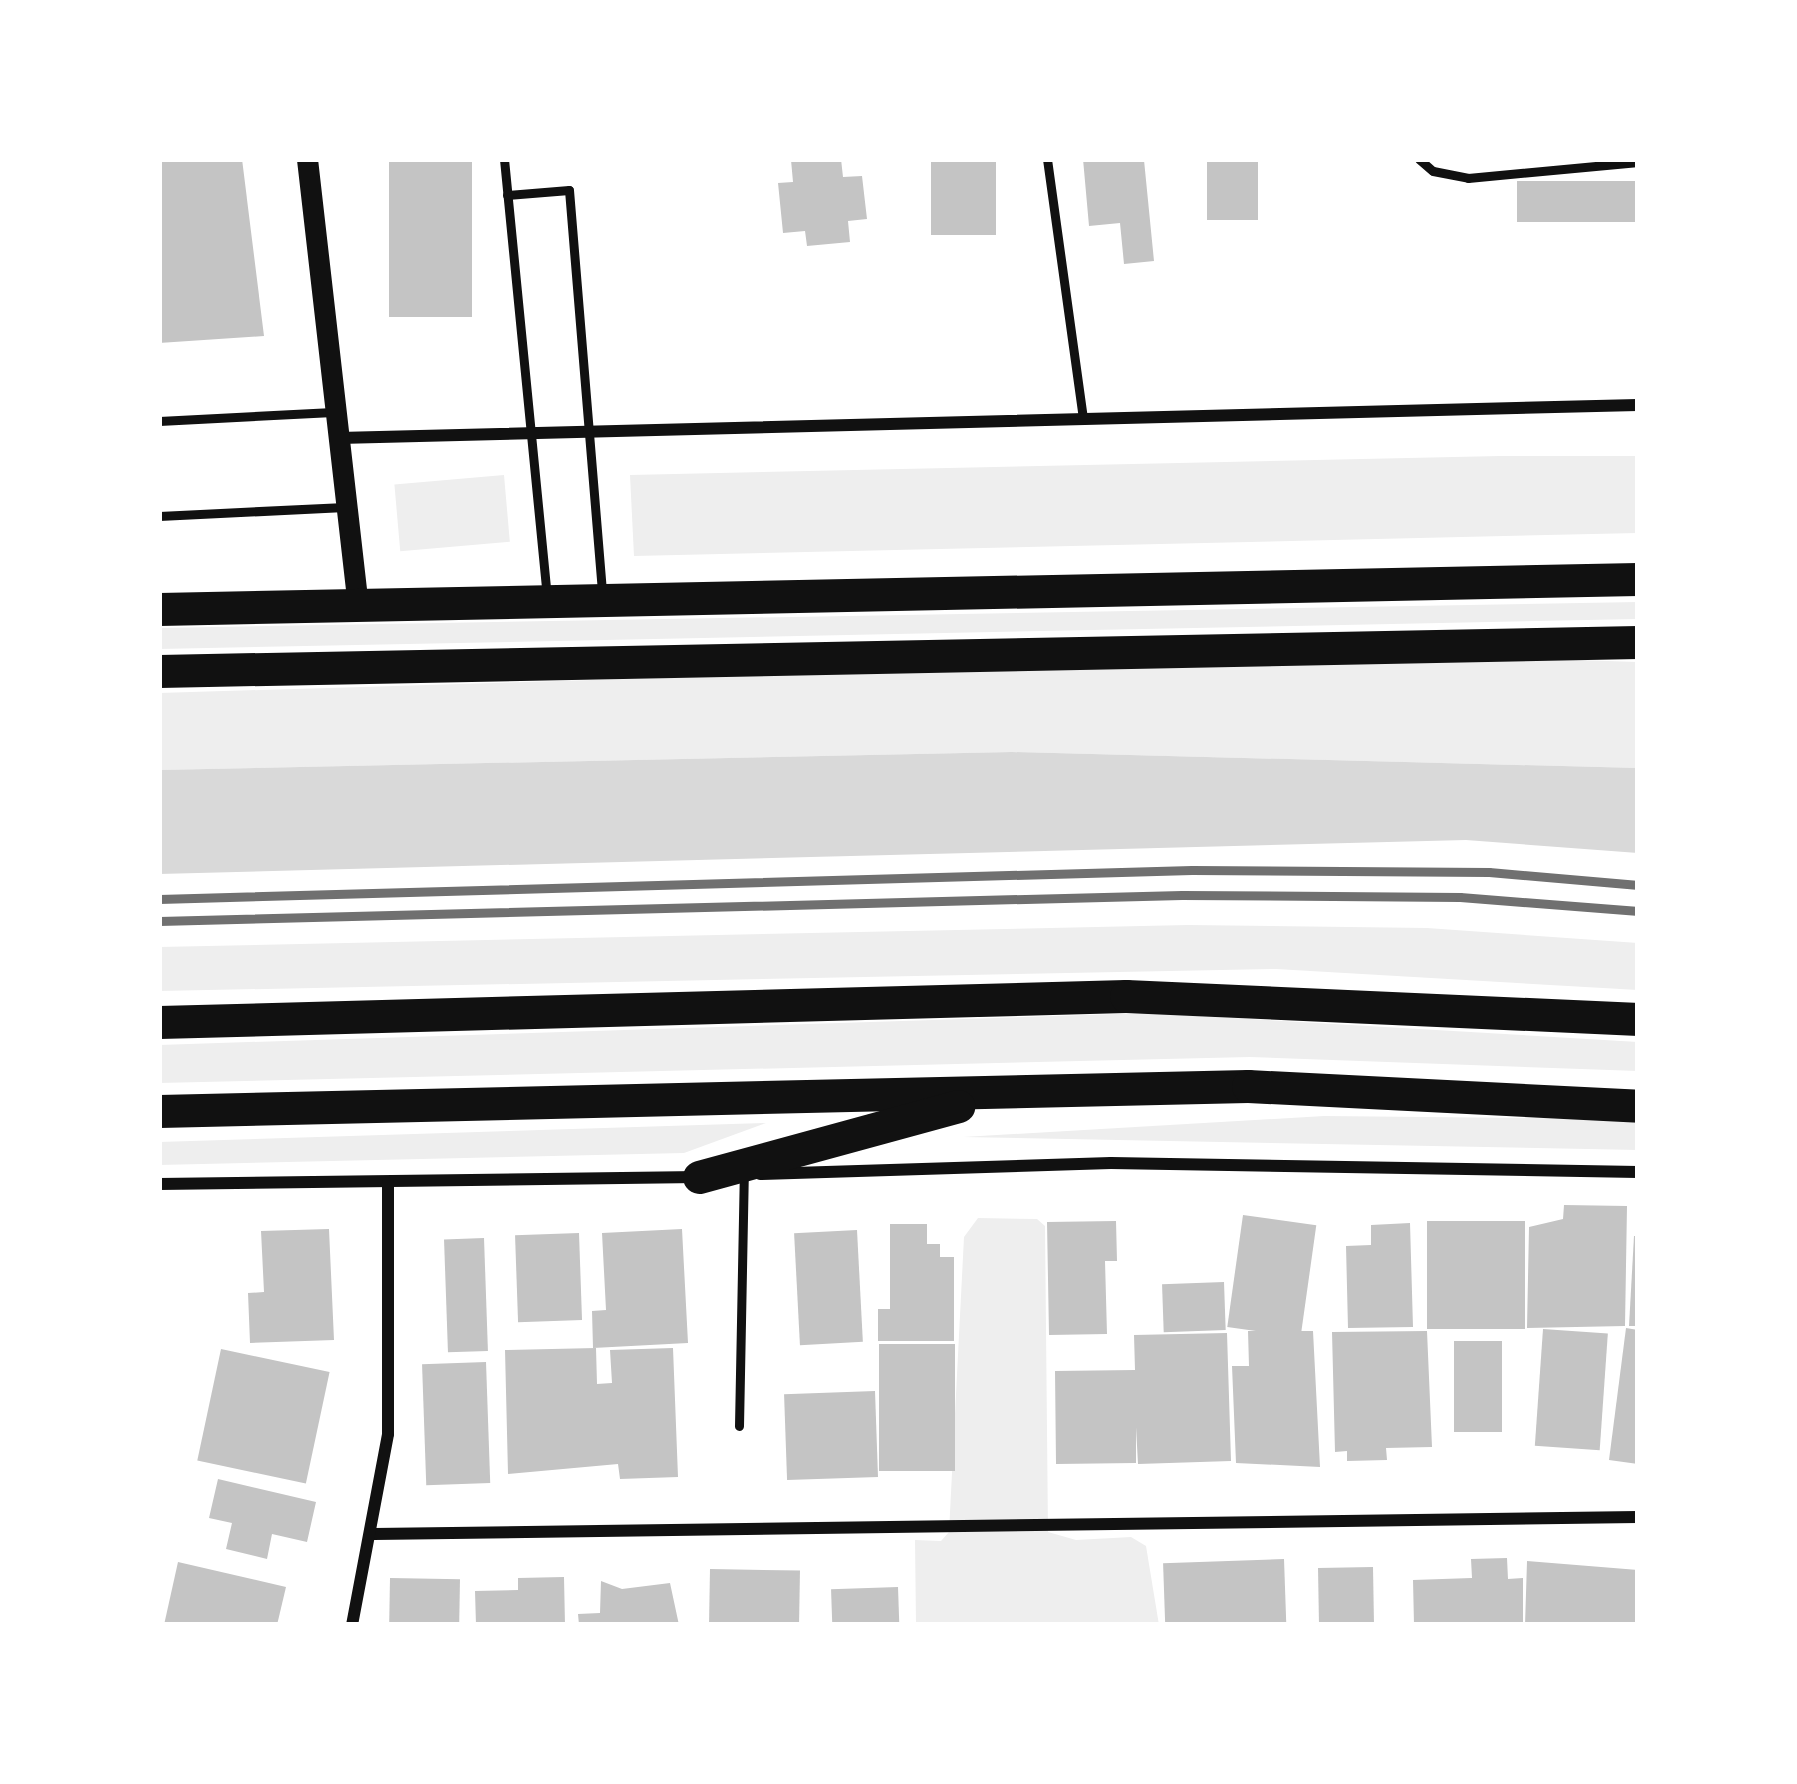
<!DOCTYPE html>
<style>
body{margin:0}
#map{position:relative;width:1797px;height:1784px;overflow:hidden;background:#fff;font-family:"Times New Roman",serif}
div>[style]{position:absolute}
.green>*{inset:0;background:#eee;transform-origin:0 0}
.water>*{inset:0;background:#d9d9d9}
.building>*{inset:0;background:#c4c4c4;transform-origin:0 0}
.service>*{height:9px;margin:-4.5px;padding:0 4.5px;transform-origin:4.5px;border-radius:4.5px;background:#111}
.minor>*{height:12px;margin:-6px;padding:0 6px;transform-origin:6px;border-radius:6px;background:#111}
.tertiary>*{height:21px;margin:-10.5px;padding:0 10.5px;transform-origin:10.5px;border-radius:10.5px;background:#111}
.trunk>*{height:33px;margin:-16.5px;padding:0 16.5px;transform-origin:16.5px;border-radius:16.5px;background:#111}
.rail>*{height:9px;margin:-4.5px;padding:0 4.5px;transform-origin:4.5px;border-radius:4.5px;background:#707070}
span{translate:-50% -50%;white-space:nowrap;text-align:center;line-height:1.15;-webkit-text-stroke:12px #fff;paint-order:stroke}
.frame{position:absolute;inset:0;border:162px solid #fff;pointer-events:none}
</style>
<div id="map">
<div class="green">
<div style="clip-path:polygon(1500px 456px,1638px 456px,1638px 533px,634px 556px,630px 475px)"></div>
<div style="left:504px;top:475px;width:67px;height:110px;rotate:85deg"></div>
<div style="clip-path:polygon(1638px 602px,1638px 619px,159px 649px,159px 628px)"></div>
<div style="clip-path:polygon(1428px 655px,1638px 662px,1638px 768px,1012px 752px,159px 770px,159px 693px)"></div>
<div style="clip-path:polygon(1188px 925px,1427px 928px,1638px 943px,1638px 990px,1276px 969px,159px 991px,159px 947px)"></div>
<div style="clip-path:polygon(1148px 1013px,1638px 1042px,1638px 1071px,1250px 1057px,159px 1083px,159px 1045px)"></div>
<div style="clip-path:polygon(1324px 1116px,1626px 1119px,1638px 1120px,1638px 1150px,963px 1137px)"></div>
<div style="clip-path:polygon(766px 1123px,684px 1153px,159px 1165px,159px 1142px)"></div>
<div style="clip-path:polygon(978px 1218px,1037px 1219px,1045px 1226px,1048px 1532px,1076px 1540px,1131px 1537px,1146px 1546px,1159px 1625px,916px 1625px,915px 1540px,941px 1541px,949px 1532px,964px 1237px)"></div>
</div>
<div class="water">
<div style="clip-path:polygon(1012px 752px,1638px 768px,1638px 853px,1466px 840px,159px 874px,159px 770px)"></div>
</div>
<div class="building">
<div style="clip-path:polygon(159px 159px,242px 159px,264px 336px,159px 343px)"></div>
<div style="left:389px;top:159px;width:83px;height:158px"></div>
<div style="clip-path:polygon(841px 159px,843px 177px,862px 176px,867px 219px,848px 221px,850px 242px,807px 246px,805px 231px,783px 233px,778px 183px,793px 182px,791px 160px)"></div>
<div style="left:931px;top:159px;width:65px;height:76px"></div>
<div style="clip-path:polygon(1083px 159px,1144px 160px,1154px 261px,1124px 264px,1120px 223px,1089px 226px)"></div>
<div style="left:1207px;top:159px;width:51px;height:61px"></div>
<div style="left:1638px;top:181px;width:41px;height:121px;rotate:90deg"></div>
<div style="clip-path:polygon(1564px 1205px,1627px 1206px,1625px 1326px,1527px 1328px,1529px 1227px,1563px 1219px)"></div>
<div style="left:1243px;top:1215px;width:74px;height:113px;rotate:8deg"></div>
<div style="clip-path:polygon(1116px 1221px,1117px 1261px,1105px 1261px,1107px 1334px,1049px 1335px,1047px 1222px)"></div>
<div style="left:1427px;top:1221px;width:98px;height:108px"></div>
<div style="clip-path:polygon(1410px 1223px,1413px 1327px,1348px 1328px,1346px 1246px,1371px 1245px,1371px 1225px)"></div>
<div style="clip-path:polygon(890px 1224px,927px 1224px,927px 1244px,940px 1244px,940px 1257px,954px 1257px,954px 1341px,878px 1341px,878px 1309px,890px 1309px)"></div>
<div style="clip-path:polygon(329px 1229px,334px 1340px,250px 1343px,248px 1293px,264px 1292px,261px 1231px)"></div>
<div style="clip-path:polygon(682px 1229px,688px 1343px,593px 1348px,592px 1311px,606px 1310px,602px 1233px)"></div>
<div style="left:857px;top:1230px;width:112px;height:63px;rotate:87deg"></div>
<div style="left:579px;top:1233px;width:87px;height:64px;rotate:88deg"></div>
<div style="clip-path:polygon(1634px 1236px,1638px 1236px,1638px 1326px,1629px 1326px)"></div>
<div style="left:484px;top:1238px;width:113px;height:40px;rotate:88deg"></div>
<div style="left:1224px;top:1282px;width:48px;height:62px;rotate:88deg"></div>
<div style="clip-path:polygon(1626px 1328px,1638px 1330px,1638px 1464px,1609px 1460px)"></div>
<div style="left:1543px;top:1329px;width:65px;height:117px;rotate:4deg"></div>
<div style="clip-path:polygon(1248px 1331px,1313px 1331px,1320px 1467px,1236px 1463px,1232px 1366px,1249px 1366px)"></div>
<div style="clip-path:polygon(1427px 1331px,1432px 1447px,1386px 1448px,1387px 1460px,1347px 1461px,1347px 1451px,1335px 1452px,1332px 1332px)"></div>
<div style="clip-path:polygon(1227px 1333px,1231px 1461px,1138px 1464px,1136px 1427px,1136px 1463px,1056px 1464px,1055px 1371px,1135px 1370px,1134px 1335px)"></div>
<div style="left:1454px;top:1341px;width:48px;height:91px"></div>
<div style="left:879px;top:1344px;width:76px;height:127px"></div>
<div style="clip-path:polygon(596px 1348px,597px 1384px,612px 1383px,610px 1350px,673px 1348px,678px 1477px,620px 1479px,618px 1464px,508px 1474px,505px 1350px)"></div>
<div style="left:221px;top:1349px;width:111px;height:114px;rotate:12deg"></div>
<div style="left:486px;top:1362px;width:121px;height:64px;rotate:88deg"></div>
<div style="left:875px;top:1391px;width:86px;height:91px;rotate:88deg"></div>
<div style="clip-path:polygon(218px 1479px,316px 1502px,307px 1542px,272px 1534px,267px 1559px,226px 1549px,232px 1523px,209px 1518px)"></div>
<div style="clip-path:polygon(1507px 1558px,1508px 1579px,1523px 1578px,1523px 1625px,1414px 1625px,1413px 1580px,1472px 1578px,1471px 1559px)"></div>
<div style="left:1284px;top:1559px;width:66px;height:121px;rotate:88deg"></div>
<div style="clip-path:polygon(1527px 1561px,1638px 1570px,1638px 1625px,1525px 1625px)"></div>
<div style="clip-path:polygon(178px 1562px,286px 1587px,277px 1625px,164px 1625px)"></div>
<div style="left:1373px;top:1567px;width:58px;height:55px;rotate:89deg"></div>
<div style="left:710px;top:1569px;width:90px;height:56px;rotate:1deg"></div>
<div style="clip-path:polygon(564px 1577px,565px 1625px,476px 1625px,475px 1591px,518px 1590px,518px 1578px)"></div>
<div style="left:390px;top:1578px;width:70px;height:47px;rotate:1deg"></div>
<div style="clip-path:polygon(601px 1581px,622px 1589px,670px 1583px,679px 1625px,579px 1625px,578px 1614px,600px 1613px)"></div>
<div style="left:898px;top:1587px;width:38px;height:67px;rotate:88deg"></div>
</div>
<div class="service">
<div style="left:504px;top:159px;width:438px;rotate:84.4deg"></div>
<div style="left:1047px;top:159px;width:262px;rotate:82.1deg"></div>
<div style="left:1419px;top:159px;width:18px;rotate:41deg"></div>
<div style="left:1433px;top:171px;width:36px;rotate:11deg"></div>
<div style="left:1468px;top:178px;width:171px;rotate:-5.4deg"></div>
<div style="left:507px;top:195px;width:62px;rotate:-4.6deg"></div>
<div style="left:569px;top:190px;width:406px;rotate:85.3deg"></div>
<div style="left:159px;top:421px;width:174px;rotate:-3deg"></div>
<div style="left:159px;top:516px;width:186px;rotate:-2.8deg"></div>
<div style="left:739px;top:1426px;width:251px;rotate:-88.9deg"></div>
</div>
<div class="minor">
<div style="left:339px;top:438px;width:1299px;rotate:-1.46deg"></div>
<div style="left:760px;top:1174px;width:351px;rotate:-1.8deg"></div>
<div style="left:1111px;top:1163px;width:527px;rotate:0.98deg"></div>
<div style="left:159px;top:1184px;width:539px;rotate:-0.74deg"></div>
<div style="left:374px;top:1534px;width:1264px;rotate:-0.77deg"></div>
<div style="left:352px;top:1625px;width:194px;rotate:-79.3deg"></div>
<div style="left:388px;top:1434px;width:251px;rotate:-90deg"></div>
</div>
<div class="tertiary">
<div style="left:307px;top:159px;width:448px;rotate:83.5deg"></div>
</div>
<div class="trunk">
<div style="left:159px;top:609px;width:1479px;rotate:-1.16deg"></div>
<div style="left:159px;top:671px;width:1479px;rotate:-1.12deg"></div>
<div style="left:159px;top:1022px;width:967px;rotate:-1.54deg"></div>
<div style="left:1126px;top:996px;width:513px;rotate:2.57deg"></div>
<div style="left:159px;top:1111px;width:1089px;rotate:-1.32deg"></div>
<div style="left:1248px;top:1086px;width:391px;rotate:2.9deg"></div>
<div style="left:699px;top:1177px;width:269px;rotate:-15.3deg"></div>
</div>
<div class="rail">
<div style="left:159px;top:899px;width:1033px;rotate:-1.61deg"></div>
<div style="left:1192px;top:870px;width:297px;rotate:0.4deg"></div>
<div style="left:1489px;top:872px;width:150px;rotate:5deg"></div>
<div style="left:159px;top:921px;width:1023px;rotate:-1.46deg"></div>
<div style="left:1182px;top:895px;width:278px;rotate:0.4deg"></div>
<div style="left:1460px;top:897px;width:179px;rotate:4.5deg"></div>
</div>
<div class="frame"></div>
</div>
